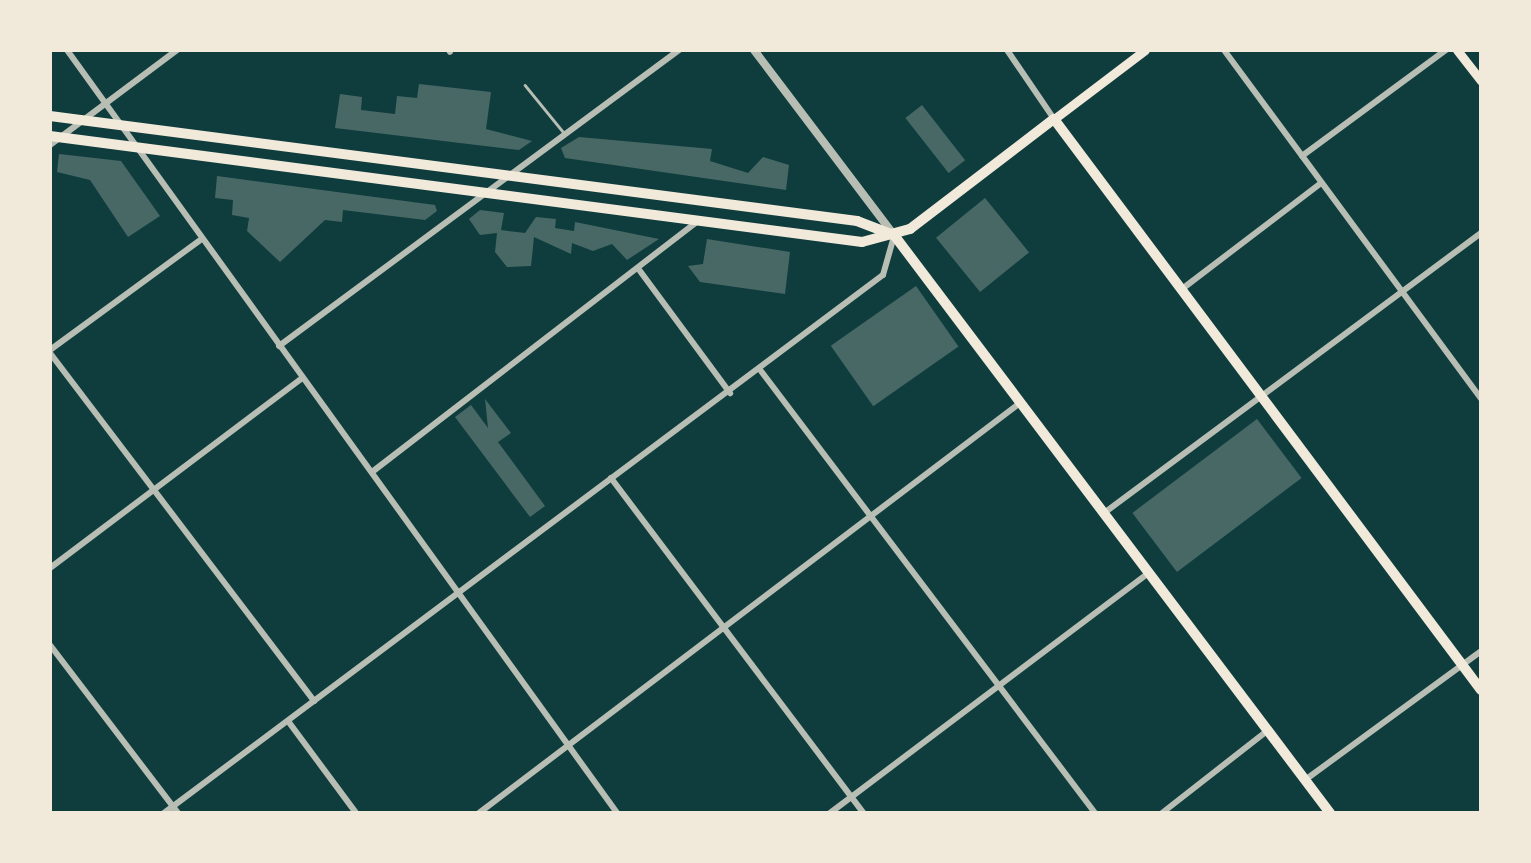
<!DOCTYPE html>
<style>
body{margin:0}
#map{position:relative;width:1531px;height:863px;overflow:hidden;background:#0f3d3e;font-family:"Noto Serif",serif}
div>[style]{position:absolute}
.building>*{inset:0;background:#486865;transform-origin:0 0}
.service>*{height:2.5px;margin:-1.25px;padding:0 1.25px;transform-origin:1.25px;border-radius:1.25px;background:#b8beb3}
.minor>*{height:6px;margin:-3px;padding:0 3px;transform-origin:3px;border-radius:3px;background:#b8beb3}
.tertiary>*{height:8px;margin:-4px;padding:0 4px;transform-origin:4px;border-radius:4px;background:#b8beb3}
.secondary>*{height:9px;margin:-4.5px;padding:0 4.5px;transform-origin:4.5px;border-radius:4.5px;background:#f1e9da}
.primary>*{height:10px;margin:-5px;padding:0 5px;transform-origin:5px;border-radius:5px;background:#f1e9da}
span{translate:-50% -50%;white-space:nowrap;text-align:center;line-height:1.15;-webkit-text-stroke:10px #f1e9da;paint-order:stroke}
.frame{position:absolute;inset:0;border:52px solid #f1e9da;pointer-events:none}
</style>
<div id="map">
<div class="building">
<div style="clip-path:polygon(419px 84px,491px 92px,486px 129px,532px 141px,519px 150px,335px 128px,340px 94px,362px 97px,361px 110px,395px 114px,397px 96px,417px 98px)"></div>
<div style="left:922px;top:105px;width:70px;height:21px;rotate:52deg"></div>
<div style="clip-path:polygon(579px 137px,712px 149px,710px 161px,748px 173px,763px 157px,789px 165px,786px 190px,565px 158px,561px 148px)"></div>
<div style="clip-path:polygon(59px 154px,121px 161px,160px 216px,128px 237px,90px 180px,57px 172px)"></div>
<div style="clip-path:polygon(217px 176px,435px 205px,437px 211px,425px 220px,343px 210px,342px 222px,325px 220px,280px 262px,247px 231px,249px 218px,232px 215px,233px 200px,215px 198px)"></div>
<div style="left:985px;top:198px;width:70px;height:63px;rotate:51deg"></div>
<div style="clip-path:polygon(480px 210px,504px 213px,501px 230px,525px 233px,536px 217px,556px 219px,555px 228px,574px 231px,575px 222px,659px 239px,627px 260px,612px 244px,593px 251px,572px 243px,571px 254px,534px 237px,531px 266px,507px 267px,495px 252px,497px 233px,480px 235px,469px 219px)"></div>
<div style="clip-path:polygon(707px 239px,790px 252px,785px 294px,700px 282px,688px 266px,703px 264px)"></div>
<div style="left:916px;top:286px;width:74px;height:104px;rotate:55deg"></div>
<div style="clip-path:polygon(485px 399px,511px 433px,498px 442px,545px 506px,530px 517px,455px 417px,471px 405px,488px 428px)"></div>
<div style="left:1257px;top:419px;width:74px;height:156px;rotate:53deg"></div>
</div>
<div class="service">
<div style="left:525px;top:85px;width:63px;rotate:50.8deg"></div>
</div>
<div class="minor">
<div style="left:67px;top:50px;width:941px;rotate:54.21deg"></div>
<div style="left:449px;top:50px;width:2px;rotate:63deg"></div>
<div style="left:1007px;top:50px;width:83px;rotate:55.7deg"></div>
<div style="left:1224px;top:50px;width:433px;rotate:53.6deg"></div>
<div style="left:50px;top:145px;width:159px;rotate:-36.8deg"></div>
<div style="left:1302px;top:156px;width:179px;rotate:-36.4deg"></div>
<div style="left:640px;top:271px;width:152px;rotate:53.6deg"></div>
<div style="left:1182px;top:289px;width:173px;rotate:-37.3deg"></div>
<div style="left:279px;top:346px;width:498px;rotate:-36.5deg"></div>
<div style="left:50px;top:350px;width:185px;rotate:-36.2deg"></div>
<div style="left:50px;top:353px;width:437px;rotate:52.8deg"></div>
<div style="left:761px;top:371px;width:554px;rotate:52.92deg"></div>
<div style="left:372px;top:472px;width:410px;rotate:-37.6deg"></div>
<div style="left:611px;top:478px;width:419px;rotate:53deg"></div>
<div style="left:1104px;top:513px;width:470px;rotate:-36.6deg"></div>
<div style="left:50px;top:568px;width:314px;rotate:-37deg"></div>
<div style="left:50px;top:645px;width:211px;rotate:52.7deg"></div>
<div style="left:288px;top:721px;width:114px;rotate:53.5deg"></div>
<div style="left:1305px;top:780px;width:218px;rotate:-36.2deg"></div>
<div style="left:164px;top:813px;width:898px;rotate:-36.81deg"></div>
<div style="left:883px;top:275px;width:41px;rotate:-74.2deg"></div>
<div style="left:479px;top:813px;width:679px;rotate:-37.16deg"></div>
<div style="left:830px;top:813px;width:399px;rotate:-37deg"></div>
<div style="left:1162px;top:813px;width:133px;rotate:-38deg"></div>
</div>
<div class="tertiary">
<div style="left:754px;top:50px;width:231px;rotate:52.9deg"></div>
</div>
<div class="secondary">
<div style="left:1457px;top:50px;width:39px;rotate:52deg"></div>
<div style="left:1054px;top:119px;width:114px;rotate:-37.2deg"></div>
</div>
<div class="primary">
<div style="left:50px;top:116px;width:814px;rotate:7.41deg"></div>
<div style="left:857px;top:221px;width:39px;rotate:21deg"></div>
<div style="left:50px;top:136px;width:819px;rotate:7.44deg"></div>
<div style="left:862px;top:242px;width:50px;rotate:-15.2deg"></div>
<div style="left:910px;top:229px;width:181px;rotate:-37.4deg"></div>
<div style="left:1054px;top:119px;width:713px;rotate:53.21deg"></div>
<div style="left:894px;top:235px;width:724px;rotate:52.97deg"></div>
</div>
<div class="frame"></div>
</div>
